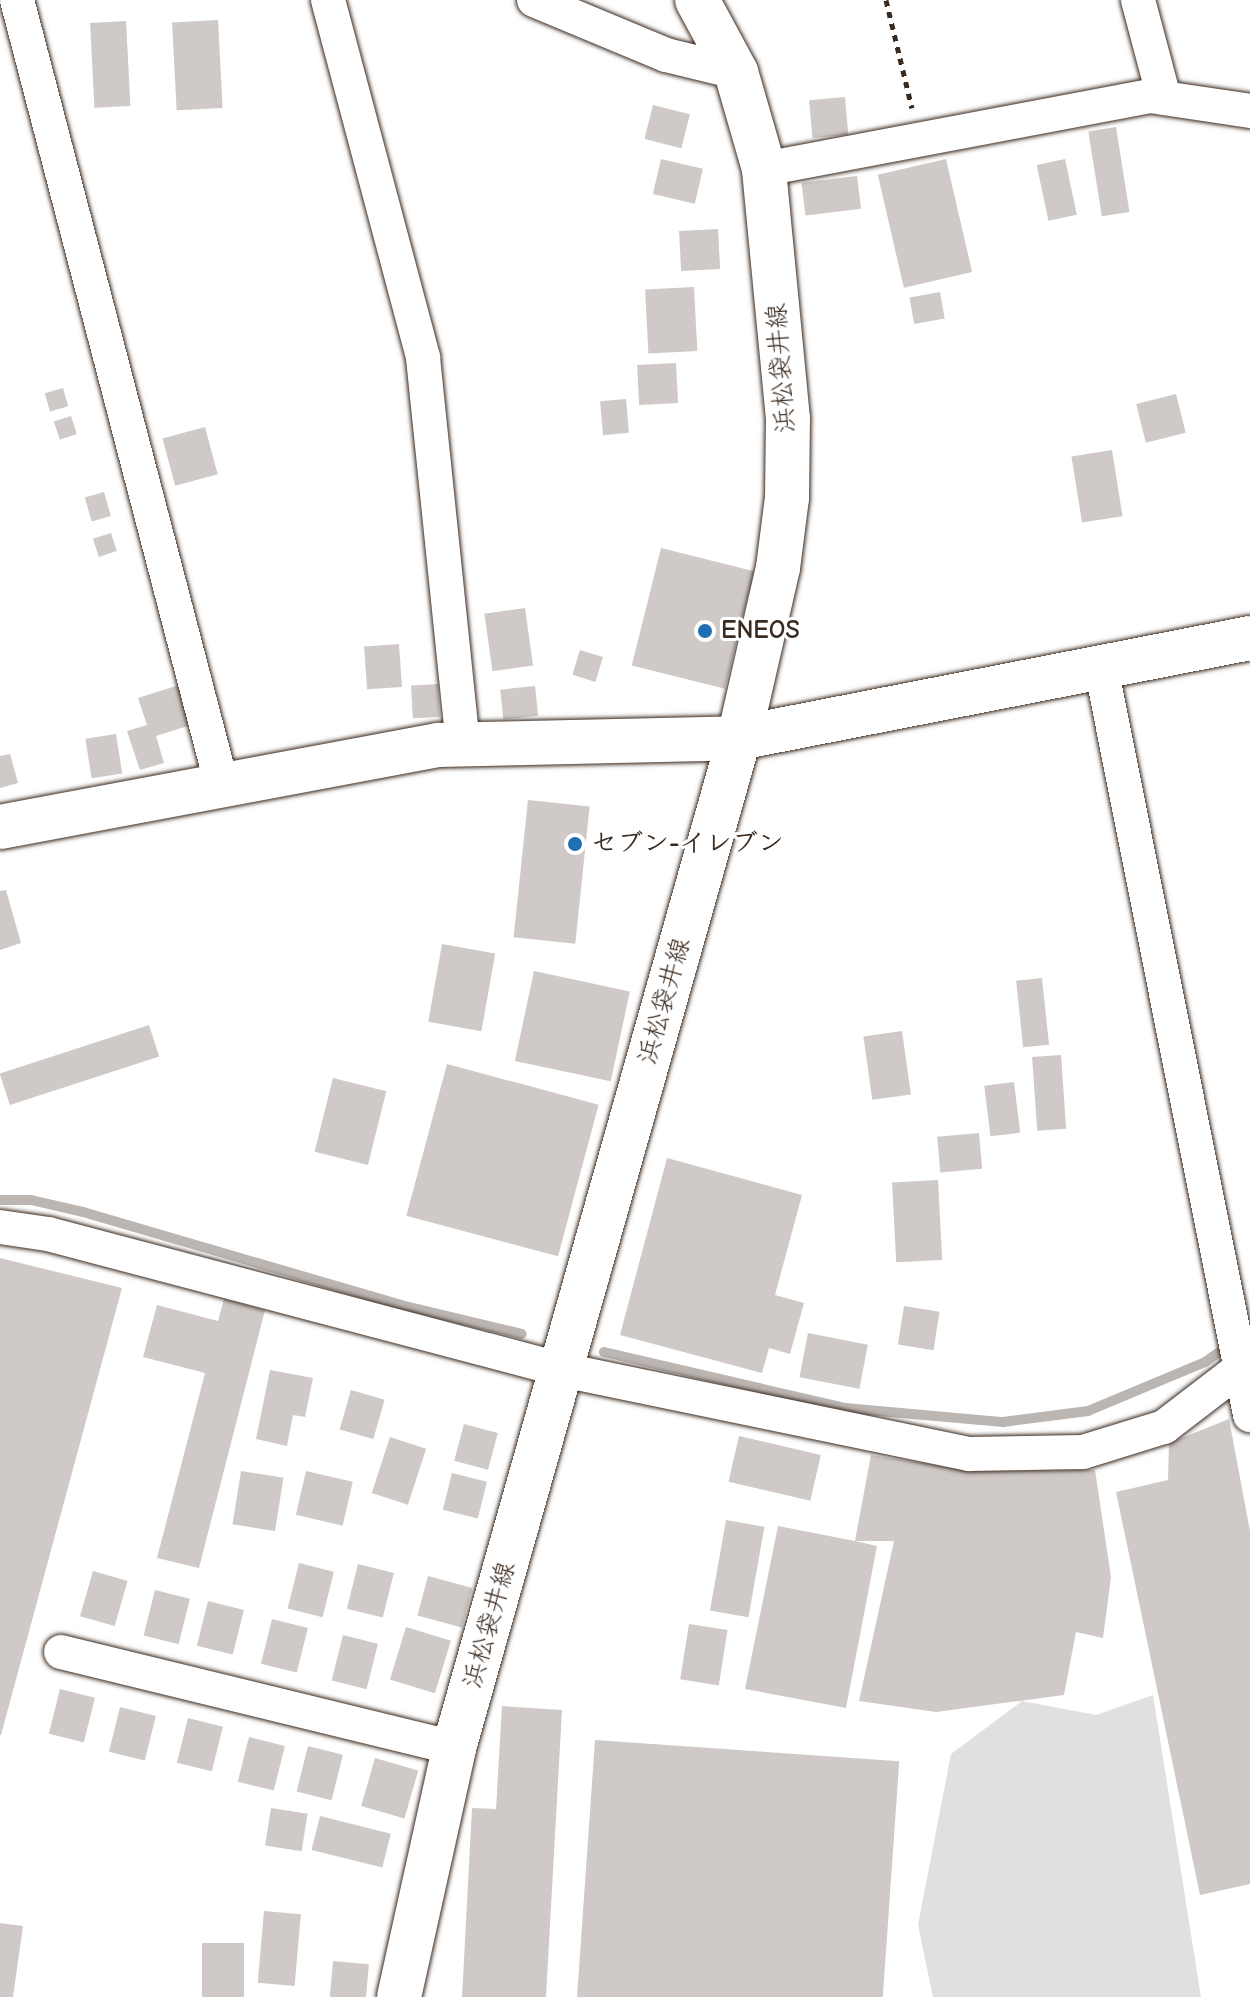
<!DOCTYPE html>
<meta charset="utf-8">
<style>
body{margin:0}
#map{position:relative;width:1250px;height:1997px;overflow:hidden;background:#fff;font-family:"Comic Neue","Klee One",sans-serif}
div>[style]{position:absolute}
.green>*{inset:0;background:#e2e0de}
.stream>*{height:10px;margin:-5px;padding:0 5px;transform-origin:5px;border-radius:5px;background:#bcb6b3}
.building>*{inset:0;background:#cfcac7;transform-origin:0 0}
.path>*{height:5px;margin-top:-2.5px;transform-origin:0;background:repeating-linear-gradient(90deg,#3b2a1e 0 6px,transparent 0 12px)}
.roads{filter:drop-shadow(0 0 2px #3b2a1e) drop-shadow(0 0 2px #3b2a1e)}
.street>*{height:34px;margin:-17px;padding:0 17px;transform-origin:17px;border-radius:17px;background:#fff}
.secondary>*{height:44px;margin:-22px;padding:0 22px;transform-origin:22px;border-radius:22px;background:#fff}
.dots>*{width:22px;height:22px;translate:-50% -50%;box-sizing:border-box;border:4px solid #fff;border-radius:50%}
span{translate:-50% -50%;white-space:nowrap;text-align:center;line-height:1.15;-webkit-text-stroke:6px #fff;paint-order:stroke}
.street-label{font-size:26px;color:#3b2a1e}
.poi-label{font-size:26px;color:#3b2a1e;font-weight:700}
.left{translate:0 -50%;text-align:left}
</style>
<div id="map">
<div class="green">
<div style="clip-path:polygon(1153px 1695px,1201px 1997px,933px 1997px,918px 1925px,951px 1754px,1022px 1701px,1096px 1715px)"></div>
</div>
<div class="stream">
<div style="left:0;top:1200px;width:31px"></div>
<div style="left:31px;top:1200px;width:53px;rotate:13deg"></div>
<div style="left:83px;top:1212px;width:331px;rotate:16.3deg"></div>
<div style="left:401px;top:1305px;width:124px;rotate:13.5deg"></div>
<div style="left:604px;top:1352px;width:247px;rotate:13.1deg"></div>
<div style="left:845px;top:1408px;width:159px;rotate:5.1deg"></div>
<div style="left:1003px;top:1422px;width:86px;rotate:-7.4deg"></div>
<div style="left:1088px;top:1411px;width:127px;rotate:-22.7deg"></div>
<div style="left:1205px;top:1362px;width:32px;rotate:-35deg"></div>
</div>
<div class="building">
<div style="left:218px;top:20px;width:88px;height:46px;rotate:87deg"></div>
<div style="left:126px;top:21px;width:85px;height:36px;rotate:87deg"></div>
<div style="left:845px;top:97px;width:38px;height:36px;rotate:85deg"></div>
<div style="left:653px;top:105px;width:38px;height:35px;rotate:14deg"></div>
<div style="left:1116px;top:127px;width:86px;height:28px;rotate:81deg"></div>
<div style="left:661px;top:159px;width:43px;height:36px;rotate:13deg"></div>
<div style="left:946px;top:159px;width:116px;height:70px;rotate:77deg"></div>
<div style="left:1065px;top:159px;width:57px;height:29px;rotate:78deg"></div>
<div style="left:857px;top:176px;width:33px;height:56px;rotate:83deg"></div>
<div style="left:718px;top:229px;width:40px;height:39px;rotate:87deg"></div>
<div style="left:694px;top:287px;width:64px;height:49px;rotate:87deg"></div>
<div style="left:940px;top:292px;width:27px;height:31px;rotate:80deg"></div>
<div style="left:676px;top:363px;width:40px;height:39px;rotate:87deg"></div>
<div style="left:63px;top:388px;width:19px;height:19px;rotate:74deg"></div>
<div style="left:1176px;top:394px;width:40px;height:41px;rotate:76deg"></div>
<div style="left:626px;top:399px;width:34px;height:26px;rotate:85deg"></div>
<div style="left:71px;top:416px;width:19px;height:18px;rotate:72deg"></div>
<div style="left:205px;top:427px;width:49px;height:44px;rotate:75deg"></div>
<div style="left:1112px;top:450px;width:67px;height:41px;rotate:81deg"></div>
<div style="left:104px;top:492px;width:25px;height:20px;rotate:74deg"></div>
<div style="left:111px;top:533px;width:19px;height:19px;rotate:72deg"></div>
<div style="left:661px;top:548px;width:96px;height:121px;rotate:14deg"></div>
<div style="left:525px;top:608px;width:58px;height:41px;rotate:82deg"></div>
<div style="left:399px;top:644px;width:43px;height:35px;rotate:86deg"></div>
<div style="left:580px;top:650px;width:24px;height:26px;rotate:17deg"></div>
<div style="left:438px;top:684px;width:33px;height:27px;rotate:87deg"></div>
<div style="clip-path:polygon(179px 685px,191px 725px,156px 736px,164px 763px,140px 770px,127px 731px,147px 725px,138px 698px)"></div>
<div style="left:535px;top:686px;width:30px;height:35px;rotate:84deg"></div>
<div style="left:116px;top:734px;width:40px;height:31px;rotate:81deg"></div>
<div style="clip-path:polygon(10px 754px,18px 783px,0 788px,0 756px)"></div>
<div style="left:528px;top:800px;width:62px;height:138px;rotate:6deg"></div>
<div style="clip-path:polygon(6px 890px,21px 943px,0 950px,0 891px)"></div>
<div style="left:442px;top:944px;width:54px;height:79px;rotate:10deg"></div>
<div style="left:534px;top:971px;width:98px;height:92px;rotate:12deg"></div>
<div style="left:1042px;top:978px;width:67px;height:26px;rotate:84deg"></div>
<div style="left:149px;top:1025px;width:33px;height:157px;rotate:72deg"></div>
<div style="left:902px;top:1031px;width:64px;height:39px;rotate:82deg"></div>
<div style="left:1061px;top:1055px;width:74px;height:29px;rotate:86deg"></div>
<div style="left:447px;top:1064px;width:157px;height:157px;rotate:15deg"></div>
<div style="left:333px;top:1078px;width:55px;height:76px;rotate:14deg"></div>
<div style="left:1014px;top:1082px;width:51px;height:30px;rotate:83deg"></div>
<div style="left:979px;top:1133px;width:36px;height:42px;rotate:85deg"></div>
<div style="clip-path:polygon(667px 1158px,802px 1195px,775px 1295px,804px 1303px,790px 1354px,769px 1348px,762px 1373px,620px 1335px)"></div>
<div style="left:938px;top:1180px;width:80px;height:46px;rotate:87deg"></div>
<div style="clip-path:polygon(0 1258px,122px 1288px,1px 1735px,0 1735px)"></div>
<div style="clip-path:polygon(224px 1299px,265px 1310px,199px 1568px,157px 1558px,205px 1373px,143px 1357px,157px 1305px,218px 1321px)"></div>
<div style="left:904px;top:1306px;width:36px;height:39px;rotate:9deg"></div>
<div style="left:808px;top:1333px;width:61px;height:45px;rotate:11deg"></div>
<div style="clip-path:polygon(270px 1370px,313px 1378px,305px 1417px,293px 1415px,287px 1446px,256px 1439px)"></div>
<div style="left:351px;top:1390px;width:35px;height:41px;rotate:16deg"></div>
<div style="clip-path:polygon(1229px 1419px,1250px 1531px,1250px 1884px,1200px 1895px,1116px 1492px,1168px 1480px,1169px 1443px)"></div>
<div style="left:464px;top:1424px;width:35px;height:38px;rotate:15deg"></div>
<div style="left:739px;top:1436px;width:84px;height:47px;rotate:13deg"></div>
<div style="left:390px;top:1437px;width:38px;height:59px;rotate:18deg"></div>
<div style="clip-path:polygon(871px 1455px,975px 1471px,1095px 1470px,1111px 1577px,1103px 1638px,1076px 1632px,1064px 1695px,936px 1712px,859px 1701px,894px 1541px,855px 1541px,877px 1546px,846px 1708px,745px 1689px,778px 1526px,855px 1541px)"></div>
<div style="left:241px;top:1471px;width:43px;height:54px;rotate:9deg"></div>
<div style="left:306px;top:1471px;width:48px;height:45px;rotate:13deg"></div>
<div style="left:452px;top:1473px;width:36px;height:38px;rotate:14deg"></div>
<div style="left:726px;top:1520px;width:39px;height:92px;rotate:10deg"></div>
<div style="left:299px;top:1563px;width:36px;height:47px;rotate:14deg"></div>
<div style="left:358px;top:1564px;width:37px;height:46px;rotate:14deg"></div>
<div style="left:93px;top:1571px;width:36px;height:47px;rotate:16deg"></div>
<div style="left:428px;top:1576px;width:46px;height:41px;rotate:15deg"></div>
<div style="left:155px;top:1590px;width:36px;height:47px;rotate:14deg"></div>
<div style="left:208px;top:1601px;width:37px;height:46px;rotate:14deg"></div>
<div style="left:272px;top:1619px;width:37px;height:46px;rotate:14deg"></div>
<div style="left:689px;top:1624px;width:39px;height:56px;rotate:9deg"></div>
<div style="left:406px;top:1627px;width:47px;height:55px;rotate:17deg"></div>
<div style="left:343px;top:1635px;width:36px;height:47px;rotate:14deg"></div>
<div style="left:60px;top:1689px;width:36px;height:46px;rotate:14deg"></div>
<div style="clip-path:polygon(502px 1706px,562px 1710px,546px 1997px,462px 1997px,472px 1808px,496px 1809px)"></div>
<div style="left:120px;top:1707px;width:37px;height:46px;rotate:14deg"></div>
<div style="left:188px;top:1718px;width:36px;height:46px;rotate:14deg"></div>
<div style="left:249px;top:1737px;width:37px;height:46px;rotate:14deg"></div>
<div style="left:595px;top:1740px;width:305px;height:258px;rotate:4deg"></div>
<div style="left:308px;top:1746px;width:36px;height:47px;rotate:14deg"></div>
<div style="left:375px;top:1758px;width:45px;height:50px;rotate:16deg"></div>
<div style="left:271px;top:1808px;width:37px;height:38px;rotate:9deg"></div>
<div style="left:320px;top:1816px;width:73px;height:35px;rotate:14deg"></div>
<div style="left:264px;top:1911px;width:37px;height:72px;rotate:5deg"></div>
<div style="clip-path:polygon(0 1923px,23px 1926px,13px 1997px,0 1997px)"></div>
<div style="left:202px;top:1943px;width:42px;height:54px"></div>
<div style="left:333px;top:1961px;width:36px;height:36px;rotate:5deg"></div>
</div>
<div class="path">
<div style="left:886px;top:0;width:111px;rotate:76.5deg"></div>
</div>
<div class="roads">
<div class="street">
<div style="left:17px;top:0;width:812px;rotate:75.38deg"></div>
<div style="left:328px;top:0;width:370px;rotate:75.1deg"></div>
<div style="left:423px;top:358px;width:388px;rotate:84.1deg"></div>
<div style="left:534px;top:0;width:143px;rotate:22.6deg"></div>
<div style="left:666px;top:55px;width:72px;rotate:13.7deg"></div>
<div style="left:1138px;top:0;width:101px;rotate:75.1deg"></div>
<div style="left:764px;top:169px;width:393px;rotate:-10.7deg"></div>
<div style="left:1150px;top:96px;width:101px;rotate:8.5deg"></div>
<div style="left:1101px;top:667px;width:763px;rotate:78.73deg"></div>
<div style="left:0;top:1227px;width:49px;rotate:8.3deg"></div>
<div style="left:48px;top:1234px;width:533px;rotate:14.79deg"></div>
<div style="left:563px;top:1370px;width:415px;rotate:11.7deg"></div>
<div style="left:969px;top:1454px;width:114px;rotate:-1deg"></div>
<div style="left:1083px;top:1452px;width:85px;rotate:-17.2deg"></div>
<div style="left:1164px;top:1427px;width:108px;rotate:-37.5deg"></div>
<div style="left:61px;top:1652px;width:405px;rotate:13.7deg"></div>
</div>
<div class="secondary">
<div style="left:0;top:827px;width:446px;rotate:-10.6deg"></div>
<div style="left:438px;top:745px;width:301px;rotate:-1.3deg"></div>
<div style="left:739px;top:738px;width:521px;rotate:-11.07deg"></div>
<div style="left:399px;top:1997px;width:255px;rotate:-77.5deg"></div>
<div style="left:454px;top:1748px;width:1049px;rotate:-74.24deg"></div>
<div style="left:739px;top:738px;width:174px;rotate:-77.1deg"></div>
<div style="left:778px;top:568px;width:71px;rotate:-82.7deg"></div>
<div style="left:787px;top:498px;width:79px;rotate:-89.3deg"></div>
<div style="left:788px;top:419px;width:251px;rotate:-95.5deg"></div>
<div style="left:764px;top:169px;width:101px;rotate:-106.1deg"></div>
<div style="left:736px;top:72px;width:82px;rotate:-118.4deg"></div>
</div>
</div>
<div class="dots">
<div style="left:705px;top:631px;background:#1f6fb2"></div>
<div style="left:575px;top:844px;background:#1f6fb2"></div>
</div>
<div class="street-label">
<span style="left:782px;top:368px;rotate:-94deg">浜松袋井線</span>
<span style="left:665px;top:1001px;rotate:-74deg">浜松袋井線</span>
<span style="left:490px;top:1625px;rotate:-74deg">浜松袋井線</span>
</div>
<div class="poi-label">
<span class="left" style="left:721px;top:631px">ENEOS</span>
<span class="left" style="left:591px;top:844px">セブン-イレブン</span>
</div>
</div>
